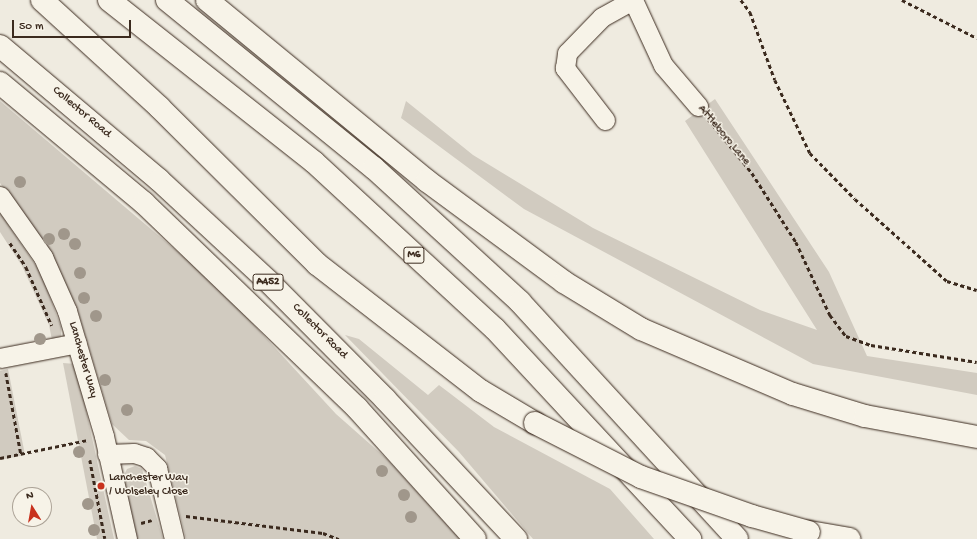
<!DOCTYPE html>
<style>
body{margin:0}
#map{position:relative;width:977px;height:539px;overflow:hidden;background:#efebe0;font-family:"Gochi Hand",sans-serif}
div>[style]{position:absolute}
.green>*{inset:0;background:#d1cbc0}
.path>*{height:2.5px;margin-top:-1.25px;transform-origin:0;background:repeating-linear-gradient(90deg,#3b2a1e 0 4px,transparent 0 7px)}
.roads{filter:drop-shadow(0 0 1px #3b2a1e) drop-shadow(0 0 1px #3b2a1e)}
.minor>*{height:19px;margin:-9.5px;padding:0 9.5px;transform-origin:9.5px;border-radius:9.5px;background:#f7f3e8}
.highway>*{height:22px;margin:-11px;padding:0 11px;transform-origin:11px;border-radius:11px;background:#f7f3e8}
.bridges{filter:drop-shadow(0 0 1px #3b2a1e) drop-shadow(0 0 1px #3b2a1e)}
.highway-bridge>*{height:22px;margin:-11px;padding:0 11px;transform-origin:11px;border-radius:11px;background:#f7f3e8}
.trees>*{width:12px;height:12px;margin:-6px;border-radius:50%;background:#a0978b}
.dots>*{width:11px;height:11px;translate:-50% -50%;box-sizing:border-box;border:2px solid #f7f3e8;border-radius:50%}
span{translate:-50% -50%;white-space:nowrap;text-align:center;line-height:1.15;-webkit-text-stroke:3px #f7f3e8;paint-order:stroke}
.shield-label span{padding:1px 3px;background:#f7f3e8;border:1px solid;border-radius:3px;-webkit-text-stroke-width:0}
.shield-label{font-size:11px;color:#3b2a1e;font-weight:700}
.street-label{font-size:12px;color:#3b2a1e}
.poi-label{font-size:12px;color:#3b2a1e}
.left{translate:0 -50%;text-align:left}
.north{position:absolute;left:12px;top:487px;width:40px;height:40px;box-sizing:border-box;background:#f7f3e8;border:1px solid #aca397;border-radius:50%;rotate:349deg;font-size:11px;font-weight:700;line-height:16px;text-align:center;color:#3b2a1e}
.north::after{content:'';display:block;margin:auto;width:14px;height:18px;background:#c8321e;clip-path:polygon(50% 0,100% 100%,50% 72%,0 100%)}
.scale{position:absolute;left:12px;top:20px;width:119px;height:18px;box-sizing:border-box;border:2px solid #3b2a1e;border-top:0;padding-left:5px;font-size:12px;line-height:14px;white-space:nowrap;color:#3b2a1e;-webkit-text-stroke:3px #f7f3e8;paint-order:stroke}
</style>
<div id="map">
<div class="green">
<div style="clip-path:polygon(715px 99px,829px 272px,867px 356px,977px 373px,977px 395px,813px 364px,524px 209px,401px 118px,406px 101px,473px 155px,593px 228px,760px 310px,817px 330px,685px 121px)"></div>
<div style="clip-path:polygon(0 101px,218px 286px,336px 414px,387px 459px,460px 539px,186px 539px,165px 455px,146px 441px,129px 440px,112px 424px,77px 308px,57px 265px,0 183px)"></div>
<div style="clip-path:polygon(0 213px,41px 273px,61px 327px,61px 338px,52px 340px,49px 325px,22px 266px,0 232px)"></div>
<div style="clip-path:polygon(345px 335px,359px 339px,428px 395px,439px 385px,494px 427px,610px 489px,654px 539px,533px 539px,459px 452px)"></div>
<div style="clip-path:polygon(63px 363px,76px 364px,114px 539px,97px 539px)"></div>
<div style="clip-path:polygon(8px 369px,25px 455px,0 460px,0 371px)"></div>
<div style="clip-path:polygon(135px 466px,142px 469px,163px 539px,136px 539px,123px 477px,127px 469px)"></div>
</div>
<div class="path">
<div style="left:741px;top:0;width:15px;rotate:53deg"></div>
<div style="left:750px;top:12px;width:72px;rotate:69.8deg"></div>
<div style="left:775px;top:80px;width:81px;rotate:64.4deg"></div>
<div style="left:810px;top:153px;width:64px;rotate:45.6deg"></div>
<div style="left:855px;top:199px;width:123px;rotate:41.7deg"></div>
<div style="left:947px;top:281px;width:31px;rotate:17deg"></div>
<div style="left:902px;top:0;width:84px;rotate:26.9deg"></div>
<div style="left:708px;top:119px;width:70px;rotate:50.8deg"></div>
<div style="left:752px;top:173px;width:82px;rotate:57.5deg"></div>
<div style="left:796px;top:242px;width:81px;rotate:65deg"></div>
<div style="left:830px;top:315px;width:26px;rotate:53deg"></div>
<div style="left:846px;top:336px;width:27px;rotate:20deg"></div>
<div style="left:871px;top:345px;width:107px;rotate:9.1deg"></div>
<div style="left:10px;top:243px;width:29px;rotate:56deg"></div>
<div style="left:26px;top:267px;width:64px;rotate:66.2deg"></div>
<div style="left:6px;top:373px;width:82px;rotate:79.5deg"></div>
<div style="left:0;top:458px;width:90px;rotate:-11.6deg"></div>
<div style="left:90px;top:460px;width:80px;rotate:79.2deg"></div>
<div style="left:186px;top:516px;width:138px;rotate:7.1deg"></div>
<div style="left:323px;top:533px;width:17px;rotate:21deg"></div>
<div style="left:141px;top:523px;width:11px;rotate:-15deg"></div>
</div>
<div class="roads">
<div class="minor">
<div style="left:633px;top:0;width:72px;rotate:65.2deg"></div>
<div style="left:663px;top:65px;width:54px;rotate:49.5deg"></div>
<div style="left:605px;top:120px;width:66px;rotate:-127.6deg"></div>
<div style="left:565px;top:68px;width:15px;rotate:-82deg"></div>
<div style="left:567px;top:53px;width:50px;rotate:-45.8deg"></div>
<div style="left:602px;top:17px;width:35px;rotate:-29deg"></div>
<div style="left:0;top:196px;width:75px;rotate:54.8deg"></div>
<div style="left:43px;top:257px;width:59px;rotate:66deg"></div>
<div style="left:67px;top:311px;width:130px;rotate:73.5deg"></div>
<div style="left:104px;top:436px;width:106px;rotate:77.4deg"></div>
<div style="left:0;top:358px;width:78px;rotate:-11deg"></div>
<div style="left:107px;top:454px;width:27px;rotate:-2deg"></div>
<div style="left:134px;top:453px;width:13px;rotate:18deg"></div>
<div style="left:146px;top:457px;width:16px;rotate:45deg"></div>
<div style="left:157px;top:468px;width:73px;rotate:76.5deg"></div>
</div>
<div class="highway">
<div style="left:42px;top:0;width:159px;rotate:42.4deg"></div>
<div style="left:159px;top:107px;width:223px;rotate:44.8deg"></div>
<div style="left:317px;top:264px;width:207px;rotate:37.8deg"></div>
<div style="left:481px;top:391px;width:63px;rotate:30.7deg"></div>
<div style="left:109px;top:0;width:261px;rotate:38.3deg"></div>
<div style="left:314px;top:162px;width:246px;rotate:42.7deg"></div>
<div style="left:495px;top:329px;width:287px;rotate:47.1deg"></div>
<div style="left:167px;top:0;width:267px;rotate:39.1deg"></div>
<div style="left:374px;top:168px;width:198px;rotate:42.5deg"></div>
<div style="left:520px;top:302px;width:321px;rotate:47.5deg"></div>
<div style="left:207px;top:0;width:285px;rotate:39.4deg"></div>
<div style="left:427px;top:181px;width:170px;rotate:36.4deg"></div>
<div style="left:564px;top:282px;width:90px;rotate:31.4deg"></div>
<div style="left:641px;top:329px;width:165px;rotate:23.2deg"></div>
<div style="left:793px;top:394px;width:75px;rotate:17deg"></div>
<div style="left:865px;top:416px;width:114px;rotate:10.6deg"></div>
<div style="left:0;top:46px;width:208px;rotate:40.1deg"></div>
<div style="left:159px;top:180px;width:150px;rotate:42.8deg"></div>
<div style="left:269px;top:282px;width:165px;rotate:45.2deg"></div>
<div style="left:385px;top:399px;width:192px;rotate:46.9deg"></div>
<div style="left:0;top:83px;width:187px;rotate:39.8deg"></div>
<div style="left:144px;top:203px;width:296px;rotate:43.9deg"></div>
<div style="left:357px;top:408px;width:176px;rotate:48deg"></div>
<div style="left:809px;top:532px;width:41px;rotate:9.9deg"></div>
</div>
</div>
<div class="bridges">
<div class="highway-bridge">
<div style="left:535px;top:423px;width:119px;rotate:27deg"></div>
<div style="left:641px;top:477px;width:118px;rotate:19.4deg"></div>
<div style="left:752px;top:516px;width:59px;rotate:15.7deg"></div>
</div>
</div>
<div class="trees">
<div style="left:20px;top:182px"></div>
<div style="left:64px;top:234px"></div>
<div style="left:49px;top:239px"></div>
<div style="left:75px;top:244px"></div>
<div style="left:80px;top:273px"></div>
<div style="left:84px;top:298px"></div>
<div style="left:96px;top:316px"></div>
<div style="left:40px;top:339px"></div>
<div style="left:105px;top:380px"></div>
<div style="left:127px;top:410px"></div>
<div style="left:79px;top:452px"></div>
<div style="left:382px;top:471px"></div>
<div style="left:404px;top:495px"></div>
<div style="left:88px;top:504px"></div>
<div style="left:411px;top:517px"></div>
<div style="left:94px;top:530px"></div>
</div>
<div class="dots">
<div style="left:101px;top:486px;background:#c8321e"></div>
</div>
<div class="shield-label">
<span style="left:414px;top:255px">M6</span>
<span style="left:268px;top:282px">A452</span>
</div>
<div class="street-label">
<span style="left:81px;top:113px;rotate:40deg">Collector Road</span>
<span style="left:723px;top:136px;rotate:50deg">Attleboro Lane</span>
<span style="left:319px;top:332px;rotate:45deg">Collector Road</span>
<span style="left:82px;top:360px;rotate:74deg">Lanchester Way</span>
</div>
<div class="poi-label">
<span class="left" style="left:109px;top:486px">Lanchester Way<br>/ Wolseley Close</span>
</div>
<div class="north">N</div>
<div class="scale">50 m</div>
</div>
